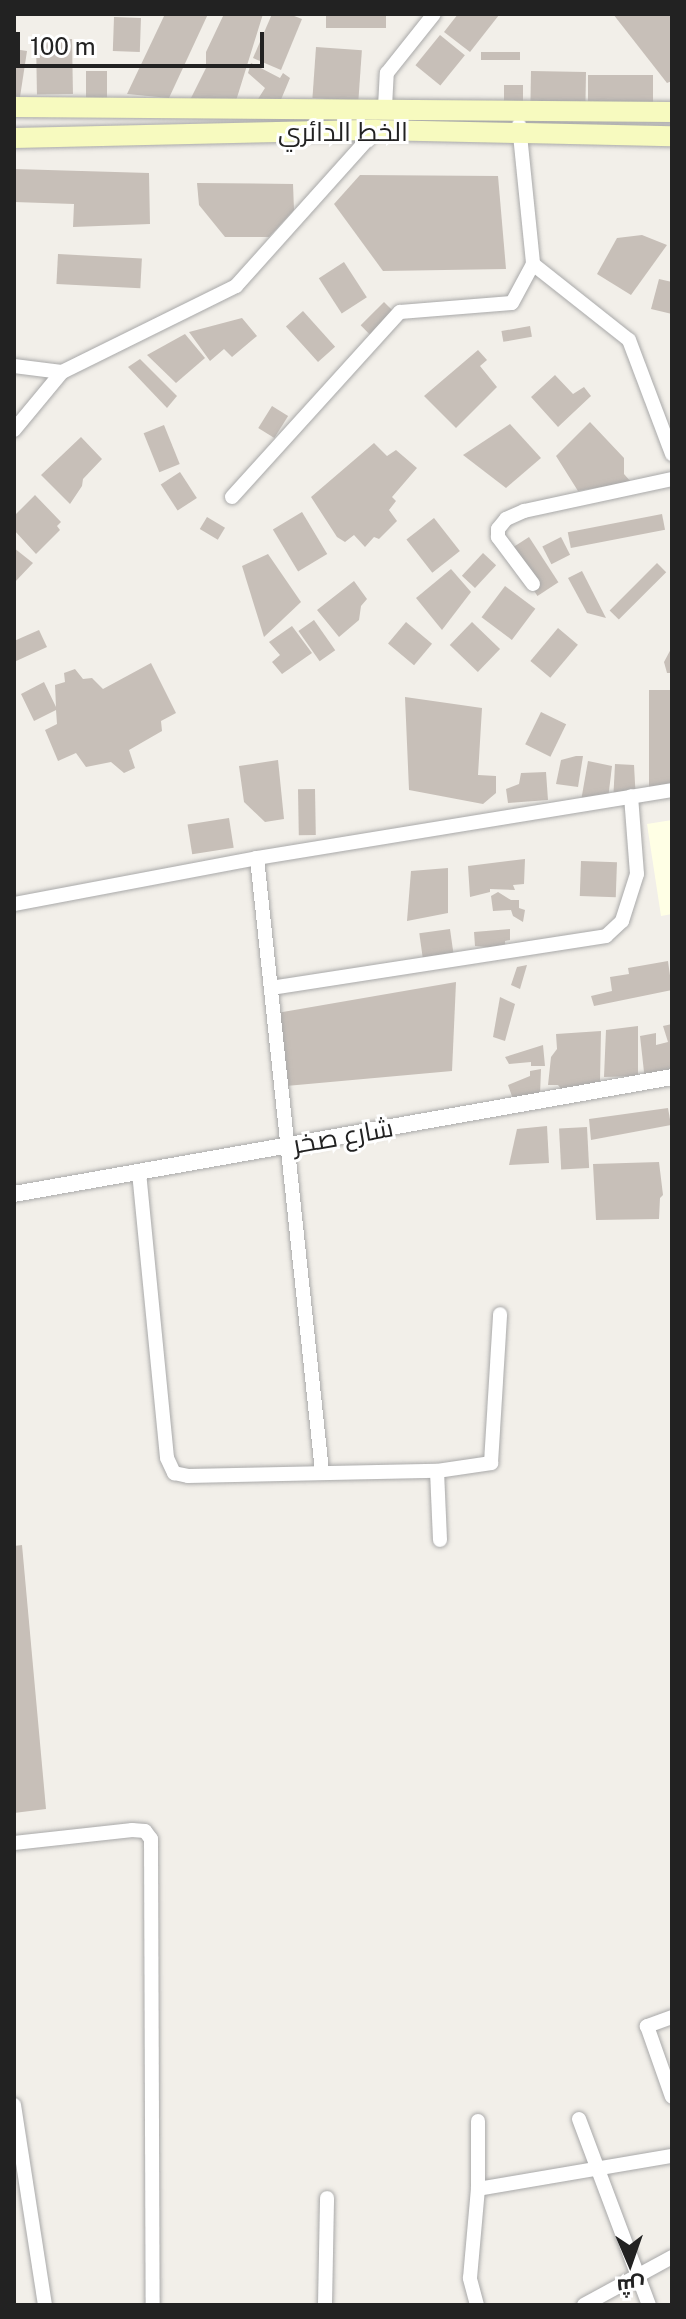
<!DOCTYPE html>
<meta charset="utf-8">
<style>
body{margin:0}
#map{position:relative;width:686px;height:2319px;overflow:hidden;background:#f2efe9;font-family:"Public Sans",Cairo,sans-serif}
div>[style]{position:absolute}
.education>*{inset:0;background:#ffffe5}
.building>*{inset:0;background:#c7bfb8;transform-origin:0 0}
.roads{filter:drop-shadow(0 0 2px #a9a9a9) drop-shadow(0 0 2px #a9a9a9)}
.minor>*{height:14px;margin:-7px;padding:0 7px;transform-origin:7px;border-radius:7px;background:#fff}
.tertiary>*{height:16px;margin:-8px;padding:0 8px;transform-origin:8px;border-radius:8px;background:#fff}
.secondary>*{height:20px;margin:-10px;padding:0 10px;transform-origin:10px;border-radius:10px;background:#f7fabf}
span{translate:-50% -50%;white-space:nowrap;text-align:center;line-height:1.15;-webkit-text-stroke:6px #fff;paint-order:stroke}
.street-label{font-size:26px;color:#222}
.frame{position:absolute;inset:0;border:16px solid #222;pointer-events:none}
.north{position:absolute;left:590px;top:2223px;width:80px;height:80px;-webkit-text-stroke:6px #fff;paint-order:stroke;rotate:178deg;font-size:22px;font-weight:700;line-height:32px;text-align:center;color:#222}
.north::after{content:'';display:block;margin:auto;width:28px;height:36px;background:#222;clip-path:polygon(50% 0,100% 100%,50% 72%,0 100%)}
.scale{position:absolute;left:16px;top:32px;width:248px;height:36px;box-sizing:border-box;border:4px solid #222;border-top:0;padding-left:10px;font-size:24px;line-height:28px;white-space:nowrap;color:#222;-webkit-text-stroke:6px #fff;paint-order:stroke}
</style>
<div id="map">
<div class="education">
<div style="clip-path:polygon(672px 820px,672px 914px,661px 916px,647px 824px)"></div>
</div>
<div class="building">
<div style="clip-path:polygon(165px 14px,208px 14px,169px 98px,127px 94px)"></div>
<div style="clip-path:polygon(224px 14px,263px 14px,235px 104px,188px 104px,206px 68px,206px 52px)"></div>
<div style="clip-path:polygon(272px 14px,289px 14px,302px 19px,281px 70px,253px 58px)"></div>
<div style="left:326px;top:14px;width:60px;height:14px"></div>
<div style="clip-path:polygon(458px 14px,497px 14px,499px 15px,470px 52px,444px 32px)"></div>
<div style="clip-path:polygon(613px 14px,672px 14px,672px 81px,667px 83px)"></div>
<div style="left:114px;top:17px;width:27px;height:34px;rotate:2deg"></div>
<div style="left:440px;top:35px;width:32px;height:39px;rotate:39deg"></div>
<div style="left:72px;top:39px;width:55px;height:36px;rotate:89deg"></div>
<div style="left:316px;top:47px;width:46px;height:51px;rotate:4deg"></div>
<div style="clip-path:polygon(14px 49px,27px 51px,20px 97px,14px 96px)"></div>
<div style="left:481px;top:52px;width:39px;height:8px"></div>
<div style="clip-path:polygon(251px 63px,280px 78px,283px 73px,290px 78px,280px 102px,258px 99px,265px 88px,248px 73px)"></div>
<div style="left:107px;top:71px;width:29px;height:21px;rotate:90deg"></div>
<div style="left:531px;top:71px;width:55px;height:35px;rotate:1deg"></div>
<div style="left:653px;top:75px;width:33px;height:65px;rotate:90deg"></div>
<div style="left:523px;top:85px;width:18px;height:19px;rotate:90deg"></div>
<div style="clip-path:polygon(14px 169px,149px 173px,150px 224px,73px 227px,74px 204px,14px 202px)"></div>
<div style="clip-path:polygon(360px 175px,498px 176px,506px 269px,383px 271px,334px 204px)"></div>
<div style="clip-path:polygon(197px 183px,293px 184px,294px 210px,269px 237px,225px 237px,199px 205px)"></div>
<div style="clip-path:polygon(642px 235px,667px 245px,631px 295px,597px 274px,617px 238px)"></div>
<div style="left:58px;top:254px;width:84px;height:30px;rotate:3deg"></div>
<div style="left:344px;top:262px;width:42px;height:30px;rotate:57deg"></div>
<div style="clip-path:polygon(659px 279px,672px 282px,672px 314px,651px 309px)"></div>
<div style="left:384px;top:302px;width:16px;height:33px;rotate:45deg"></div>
<div style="left:303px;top:311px;width:48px;height:23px;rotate:48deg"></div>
<div style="clip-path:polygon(242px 318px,257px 336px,232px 357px,224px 349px,210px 361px,189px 332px)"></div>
<div style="left:530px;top:326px;width:11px;height:29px;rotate:80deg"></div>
<div style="clip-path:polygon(185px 334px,205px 358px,176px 383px,147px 355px)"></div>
<div style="clip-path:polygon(478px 350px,487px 360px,480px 366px,497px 387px,456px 428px,424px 396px)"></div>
<div style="clip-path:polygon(140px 359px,177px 396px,167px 408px,128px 367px)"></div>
<div style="clip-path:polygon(555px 375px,573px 394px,584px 387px,591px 396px,558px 427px,531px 397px)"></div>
<div style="left:272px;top:406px;width:19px;height:26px;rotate:32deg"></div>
<div style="clip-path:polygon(590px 422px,624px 458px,624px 474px,631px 482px,578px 491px,556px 456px)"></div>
<div style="clip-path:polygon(510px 424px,541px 458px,506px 488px,463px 455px)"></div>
<div style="left:164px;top:425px;width:42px;height:22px;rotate:68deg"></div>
<div style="clip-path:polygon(81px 437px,102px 459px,83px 479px,82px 486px,70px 504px,41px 475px)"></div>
<div style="clip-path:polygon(374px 443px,387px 456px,396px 450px,417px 468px,392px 497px,396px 501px,389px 510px,397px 521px,379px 539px,374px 537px,365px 547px,354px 535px,345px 542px,337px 537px,311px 497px)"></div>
<div style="left:180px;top:472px;width:31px;height:23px;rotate:57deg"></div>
<div style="clip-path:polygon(35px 495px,61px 522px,57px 526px,60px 530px,36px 554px,14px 530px,14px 516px)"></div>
<div style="left:302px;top:512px;width:49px;height:34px;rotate:59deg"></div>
<div style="left:662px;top:514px;width:16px;height:96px;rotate:79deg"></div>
<div style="left:207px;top:517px;width:21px;height:14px;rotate:31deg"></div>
<div style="left:434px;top:518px;width:42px;height:35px;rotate:52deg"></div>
<div style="left:529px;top:537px;width:54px;height:25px;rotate:57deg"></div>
<div style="left:561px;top:537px;width:20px;height:21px;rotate:63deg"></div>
<div style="clip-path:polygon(14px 548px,33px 563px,14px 583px)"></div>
<div style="left:483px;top:553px;width:18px;height:31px;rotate:43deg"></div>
<div style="clip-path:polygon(268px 554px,301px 602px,264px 637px,242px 566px)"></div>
<div style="left:657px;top:563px;width:13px;height:67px;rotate:45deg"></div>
<div style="clip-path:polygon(451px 569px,471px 592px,442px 630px,416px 598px)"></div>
<div style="clip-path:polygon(582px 571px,606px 618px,587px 613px,568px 578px)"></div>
<div style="clip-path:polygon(354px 581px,367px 599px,361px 606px,359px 620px,339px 637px,317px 610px)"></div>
<div style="left:505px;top:586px;width:38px;height:39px;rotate:37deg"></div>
<div style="left:314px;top:620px;width:37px;height:19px;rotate:55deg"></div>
<div style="left:406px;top:622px;width:34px;height:28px;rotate:40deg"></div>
<div style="left:472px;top:622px;width:39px;height:32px;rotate:44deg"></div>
<div style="clip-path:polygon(292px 626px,312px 653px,282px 674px,272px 662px,280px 655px,269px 642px)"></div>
<div style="left:558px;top:628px;width:26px;height:43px;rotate:40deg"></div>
<div style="clip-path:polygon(39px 630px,47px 647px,14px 662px,14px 641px)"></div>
<div style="clip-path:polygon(672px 647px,672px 673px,667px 673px,664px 662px)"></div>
<div style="clip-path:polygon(151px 663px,176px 713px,161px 721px,162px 731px,129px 750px,135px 768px,124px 773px,111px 762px,86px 767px,76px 753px,58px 761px,45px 730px,57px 724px,56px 710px,34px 721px,21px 694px,44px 682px,56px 707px,55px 685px,65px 682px,64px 673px,75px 669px,83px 679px,92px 678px,103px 689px)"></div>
<div style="left:649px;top:690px;width:23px;height:97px"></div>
<div style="clip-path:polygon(405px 697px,482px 708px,478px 775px,496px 776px,496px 793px,483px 804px,409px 790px)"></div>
<div style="left:541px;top:712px;width:28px;height:36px;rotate:26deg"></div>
<div style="clip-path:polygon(576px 756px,583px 756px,578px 787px,556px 784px,561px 760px)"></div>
<div style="clip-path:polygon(278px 760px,284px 819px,265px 822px,244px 802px,239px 766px)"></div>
<div style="clip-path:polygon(588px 761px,612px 766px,608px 799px,581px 801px)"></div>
<div style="clip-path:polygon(615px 764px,634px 765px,636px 801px,613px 803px)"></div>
<div style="clip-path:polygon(546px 772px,548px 800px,508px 803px,506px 789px,519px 784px,521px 773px)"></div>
<div style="left:315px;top:789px;width:46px;height:17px;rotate:89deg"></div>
<div style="left:229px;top:818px;width:30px;height:42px;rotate:81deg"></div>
<div style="clip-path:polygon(525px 859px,524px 884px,513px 885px,515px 890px,490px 889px,490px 892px,470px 897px,468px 866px)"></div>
<div style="left:581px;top:861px;width:36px;height:35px;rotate:2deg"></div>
<div style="clip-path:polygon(448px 868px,448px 913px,407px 921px,411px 871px)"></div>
<div style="clip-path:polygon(498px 892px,511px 900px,519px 900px,519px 908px,525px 910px,523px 922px,513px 916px,511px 910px,493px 911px,491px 896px)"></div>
<div style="left:450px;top:929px;width:27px;height:31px;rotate:82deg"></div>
<div style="clip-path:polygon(510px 929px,510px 940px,505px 941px,506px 959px,493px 960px,487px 947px,475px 946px,474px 932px)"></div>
<div style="clip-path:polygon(668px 961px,672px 990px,594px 1006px,591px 996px,612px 991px,610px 977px,629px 974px,628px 968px)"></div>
<div style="clip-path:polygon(527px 965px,520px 989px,511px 985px,517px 967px)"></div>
<div style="clip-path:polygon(456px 982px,452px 1071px,286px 1086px,277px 1013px)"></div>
<div style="clip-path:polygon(500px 997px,515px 1004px,505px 1041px,493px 1037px)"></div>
<div style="clip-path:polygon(672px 1024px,672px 1076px,645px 1081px,640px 1036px,656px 1033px,656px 1045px,668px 1042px,663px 1026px)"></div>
<div style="clip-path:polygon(638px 1026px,638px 1076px,604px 1077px,606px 1030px)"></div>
<div style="clip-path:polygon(601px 1031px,600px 1082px,563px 1091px,558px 1085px,548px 1085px,551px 1057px,557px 1049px,556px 1034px)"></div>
<div style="clip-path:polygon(543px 1045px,545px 1066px,531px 1066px,531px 1062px,509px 1064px,505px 1057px)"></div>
<div style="clip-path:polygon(541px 1069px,540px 1096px,514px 1102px,508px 1085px,530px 1076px,530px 1071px)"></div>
<div style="clip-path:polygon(668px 1108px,671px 1125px,591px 1140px,589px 1119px)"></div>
<div style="clip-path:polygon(547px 1126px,549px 1163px,509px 1165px,517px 1129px)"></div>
<div style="left:587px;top:1127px;width:41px;height:28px;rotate:87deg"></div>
<div style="clip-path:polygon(659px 1162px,663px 1195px,660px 1198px,659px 1219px,596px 1220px,593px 1164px)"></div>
<div style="clip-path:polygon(22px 1545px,46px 1809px,14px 1813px,14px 1546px)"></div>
</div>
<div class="roads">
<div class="minor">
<div style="left:385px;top:107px;width:34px;rotate:-87deg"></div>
<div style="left:387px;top:73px;width:75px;rotate:-51.5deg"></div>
<div style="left:519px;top:125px;width:140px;rotate:84.2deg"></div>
<div style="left:533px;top:264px;width:122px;rotate:38.4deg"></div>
<div style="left:629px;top:340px;width:122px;rotate:69.3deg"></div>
<div style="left:14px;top:366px;width:48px;rotate:7.1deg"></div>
<div style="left:14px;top:430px;width:75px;rotate:-50.4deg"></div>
<div style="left:62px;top:372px;width:194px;rotate:-26.3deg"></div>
<div style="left:236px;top:286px;width:210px;rotate:-48.1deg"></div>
<div style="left:232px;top:497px;width:250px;rotate:-47.8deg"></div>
<div style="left:400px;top:312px;width:112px;rotate:-4.6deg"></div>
<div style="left:512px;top:303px;width:44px;rotate:-61.7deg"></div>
<div style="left:533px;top:584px;width:59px;rotate:-126.7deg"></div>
<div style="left:498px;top:537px;width:8px;rotate:-90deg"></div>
<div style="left:498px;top:529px;width:13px;rotate:-51deg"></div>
<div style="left:506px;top:519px;width:20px;rotate:-24deg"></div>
<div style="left:524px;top:511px;width:151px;rotate:-12.2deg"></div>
<div style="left:257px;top:858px;width:616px;rotate:83.95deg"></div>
<div style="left:14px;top:904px;width:247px;rotate:-10.7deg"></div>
<div style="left:257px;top:858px;width:421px;rotate:-9.3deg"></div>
<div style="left:271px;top:988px;width:339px;rotate:-8.8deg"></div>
<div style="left:606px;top:936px;width:22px;rotate:-43deg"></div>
<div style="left:622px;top:921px;width:49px;rotate:-72.3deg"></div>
<div style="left:637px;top:874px;width:78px;rotate:-94.4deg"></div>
<div style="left:139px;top:1172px;width:287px;rotate:84.4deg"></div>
<div style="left:167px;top:1458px;width:17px;rotate:65deg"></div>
<div style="left:174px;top:1473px;width:14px;rotate:12deg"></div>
<div style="left:188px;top:1476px;width:249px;rotate:-1.2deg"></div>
<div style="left:437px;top:1471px;width:55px;rotate:-8.4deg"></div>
<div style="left:491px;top:1463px;width:149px;rotate:-86.5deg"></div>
<div style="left:437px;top:1471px;width:69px;rotate:87.5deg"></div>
<div style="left:14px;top:1843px;width:119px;rotate:-6.3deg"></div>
<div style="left:132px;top:1830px;width:13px;rotate:4deg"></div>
<div style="left:145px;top:1831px;width:10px;rotate:53deg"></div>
<div style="left:151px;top:1839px;width:466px;rotate:89.8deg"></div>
<div style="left:672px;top:2017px;width:27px;rotate:160deg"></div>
<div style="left:647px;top:2026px;width:75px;rotate:70.6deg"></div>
<div style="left:14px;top:2105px;width:202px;rotate:81.2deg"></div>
<div style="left:579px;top:2119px;width:199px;rotate:69.4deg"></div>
<div style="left:478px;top:2189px;width:197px;rotate:-9.7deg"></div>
<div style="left:325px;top:2305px;width:107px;rotate:-88.9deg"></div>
<div style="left:477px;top:2305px;width:28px;rotate:-105deg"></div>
<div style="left:470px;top:2278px;width:89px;rotate:-84.9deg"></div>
<div style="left:478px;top:2189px;width:68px;rotate:-90deg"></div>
<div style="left:584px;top:2305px;width:100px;rotate:-28.6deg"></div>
</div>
<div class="tertiary">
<div style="left:14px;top:1194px;width:668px;rotate:-10.08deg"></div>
</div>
<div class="secondary">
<div style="left:14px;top:107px;width:658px;rotate:0.44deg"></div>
<div style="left:14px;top:138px;width:362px;rotate:-1.3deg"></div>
<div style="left:376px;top:130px;width:296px;rotate:1.2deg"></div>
</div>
</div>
<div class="street-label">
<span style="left:343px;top:132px">الخط الدائري</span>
<span style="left:343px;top:1136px;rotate:-10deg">شارع صخر</span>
</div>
<div class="frame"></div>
<div class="north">ش</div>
<div class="scale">100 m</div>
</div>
